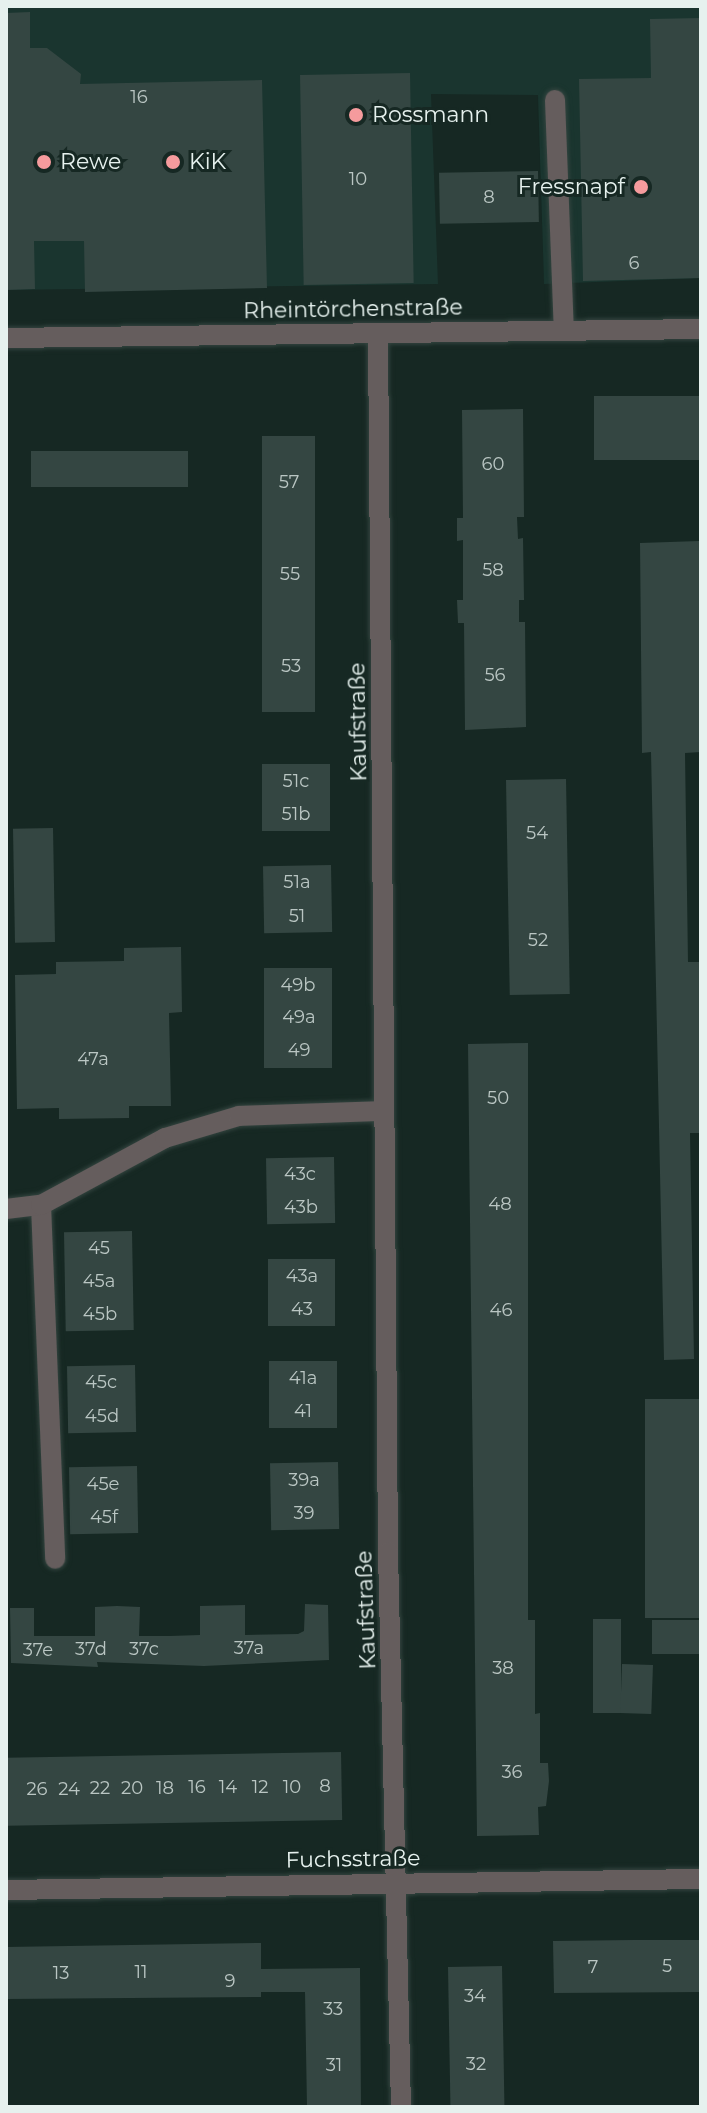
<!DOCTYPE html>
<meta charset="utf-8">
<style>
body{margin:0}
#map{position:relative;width:707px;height:2113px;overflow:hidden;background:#162823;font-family:Montserrat,sans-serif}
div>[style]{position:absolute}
.built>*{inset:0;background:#1a352f}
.building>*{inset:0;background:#344642;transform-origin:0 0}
.roads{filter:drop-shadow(0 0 2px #33443f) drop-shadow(0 0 2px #33443f)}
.service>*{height:20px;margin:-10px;padding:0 10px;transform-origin:10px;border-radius:10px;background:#655d5d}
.minor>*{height:20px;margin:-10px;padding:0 10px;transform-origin:10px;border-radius:10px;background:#655d5d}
.dots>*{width:22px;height:22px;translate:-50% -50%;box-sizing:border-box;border:4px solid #162823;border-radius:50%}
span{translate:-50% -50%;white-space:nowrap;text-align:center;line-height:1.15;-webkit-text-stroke:6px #162823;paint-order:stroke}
.number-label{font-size:18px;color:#bac6c3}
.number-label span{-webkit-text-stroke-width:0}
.poi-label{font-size:22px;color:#e6f1ee}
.left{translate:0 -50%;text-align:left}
.right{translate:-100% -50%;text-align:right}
.street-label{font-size:22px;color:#e6f1ee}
.frame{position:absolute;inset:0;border:8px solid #e6f1ee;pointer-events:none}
</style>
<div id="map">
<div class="built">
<div style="clip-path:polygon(6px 6px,701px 6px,701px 278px,544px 284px,538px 95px,431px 94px,438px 284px,6px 290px)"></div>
</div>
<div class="building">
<div style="clip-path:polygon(30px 12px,30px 48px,47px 48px,81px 74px,80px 84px,262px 80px,267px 288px,85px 292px,84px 241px,34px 241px,35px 289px,6px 290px,6px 13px)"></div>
<div style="clip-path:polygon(701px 18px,701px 278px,583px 281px,579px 79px,651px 78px,650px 19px)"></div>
<div style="left:410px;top:73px;width:210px;height:110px;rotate:89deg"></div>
<div style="left:538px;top:171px;width:51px;height:99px;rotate:89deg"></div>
<div style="left:701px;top:396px;width:64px;height:107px;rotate:90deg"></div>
<div style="clip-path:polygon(523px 409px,524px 517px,517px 517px,518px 539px,523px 538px,524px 600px,519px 600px,519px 622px,525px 622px,526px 727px,465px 730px,464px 623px,458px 623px,457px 600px,463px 600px,463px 540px,457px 541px,457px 518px,463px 518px,462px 410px)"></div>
<div style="left:262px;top:436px;width:53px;height:276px"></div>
<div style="left:188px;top:451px;width:36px;height:157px;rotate:90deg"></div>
<div style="clip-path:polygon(699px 541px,701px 752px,685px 753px,688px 962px,701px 962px,701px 1133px,690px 1133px,694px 1359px,664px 1360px,651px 752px,642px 753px,640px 543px)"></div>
<div style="left:262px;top:764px;width:68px;height:67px"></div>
<div style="left:566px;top:779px;width:215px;height:60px;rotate:89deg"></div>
<div style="left:53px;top:828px;width:114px;height:40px;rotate:89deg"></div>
<div style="left:331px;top:865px;width:67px;height:68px;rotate:89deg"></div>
<div style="clip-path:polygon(181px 947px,182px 1012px,169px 1013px,171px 1106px,129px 1106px,129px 1118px,59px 1119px,59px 1108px,17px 1109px,15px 975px,56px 974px,56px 962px,124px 961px,124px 948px)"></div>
<div style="left:264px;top:968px;width:68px;height:100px"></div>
<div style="clip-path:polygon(528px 1043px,528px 1620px,535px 1620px,535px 1714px,540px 1713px,540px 1763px,548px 1763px,549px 1781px,546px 1806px,538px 1807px,539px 1835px,477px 1836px,468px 1044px)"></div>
<div style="left:334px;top:1157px;width:66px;height:68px;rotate:89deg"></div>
<div style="left:132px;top:1231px;width:99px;height:68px;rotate:89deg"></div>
<div style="left:268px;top:1259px;width:67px;height:67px"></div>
<div style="left:337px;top:1361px;width:67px;height:68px;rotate:90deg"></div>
<div style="left:135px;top:1365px;width:67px;height:68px;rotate:89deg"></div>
<div style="left:645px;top:1399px;width:55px;height:219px"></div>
<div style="left:338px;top:1462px;width:67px;height:68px;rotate:89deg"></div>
<div style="left:137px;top:1466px;width:67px;height:68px;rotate:89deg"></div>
<div style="clip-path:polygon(305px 1604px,328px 1605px,329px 1660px,204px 1666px,97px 1662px,98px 1667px,11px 1663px,10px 1608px,34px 1608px,34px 1636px,95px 1636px,95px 1607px,117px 1606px,140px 1607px,139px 1636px,170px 1636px,200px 1635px,200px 1606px,245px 1605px,245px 1635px,298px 1634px,304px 1631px)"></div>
<div style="left:593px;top:1619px;width:28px;height:94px"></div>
<div style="left:652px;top:1620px;width:49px;height:34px"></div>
<div style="left:622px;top:1664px;width:31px;height:49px;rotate:2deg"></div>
<div style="left:341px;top:1752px;width:68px;height:335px;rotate:89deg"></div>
<div style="clip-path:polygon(633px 1940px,701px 1940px,701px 1992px,554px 1993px,553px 1941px)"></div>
<div style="clip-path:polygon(261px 1943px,261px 1969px,360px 1968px,361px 2107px,307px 2107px,305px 1992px,261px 1992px,261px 1997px,6px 1999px,6px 1947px)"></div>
<div style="left:502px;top:1966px;width:141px;height:54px;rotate:89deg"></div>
</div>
<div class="roads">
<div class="service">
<div style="left:41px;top:1205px;width:354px;rotate:87.7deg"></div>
<div style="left:6px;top:1209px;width:35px;rotate:-7deg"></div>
<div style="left:41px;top:1205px;width:141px;rotate:-28.4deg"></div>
<div style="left:165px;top:1138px;width:77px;rotate:-16.6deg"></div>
<div style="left:239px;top:1116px;width:144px;rotate:-2deg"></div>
</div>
<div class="minor">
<div style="left:555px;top:100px;width:230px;rotate:87.8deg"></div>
<div style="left:378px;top:333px;width:1219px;rotate:89.53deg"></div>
<div style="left:388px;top:1552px;width:555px;rotate:88.66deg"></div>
<div style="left:6px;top:338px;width:695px;rotate:-0.74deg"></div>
<div style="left:6px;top:1890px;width:695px;rotate:-0.91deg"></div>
</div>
</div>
<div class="dots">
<div style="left:356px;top:115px;background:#f59b9d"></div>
<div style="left:44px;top:162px;background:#f59b9d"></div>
<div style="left:173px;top:162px;background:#f59b9d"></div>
<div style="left:641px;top:187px;background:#f59b9d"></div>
</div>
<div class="number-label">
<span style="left:139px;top:97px">16</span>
<span style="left:358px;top:179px">10</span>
<span style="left:489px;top:197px">8</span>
<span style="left:634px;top:263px">6</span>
<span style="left:493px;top:464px">60</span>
<span style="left:289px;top:482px">57</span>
<span style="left:493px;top:570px">58</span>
<span style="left:290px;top:574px">55</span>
<span style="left:291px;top:666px">53</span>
<span style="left:495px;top:675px">56</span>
<span style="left:296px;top:781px">51c</span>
<span style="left:296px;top:814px">51b</span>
<span style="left:537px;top:833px">54</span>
<span style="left:297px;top:882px">51a</span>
<span style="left:297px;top:916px">51</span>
<span style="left:538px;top:940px">52</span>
<span style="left:298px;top:985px">49b</span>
<span style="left:299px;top:1017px">49a</span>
<span style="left:299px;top:1050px">49</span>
<span style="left:93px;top:1059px">47a</span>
<span style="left:498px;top:1098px">50</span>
<span style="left:300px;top:1174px">43c</span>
<span style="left:500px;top:1204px">48</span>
<span style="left:301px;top:1207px">43b</span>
<span style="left:99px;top:1248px">45</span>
<span style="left:302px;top:1276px">43a</span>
<span style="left:99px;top:1281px">45a</span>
<span style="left:302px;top:1309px">43</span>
<span style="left:501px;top:1310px">46</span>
<span style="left:100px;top:1314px">45b</span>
<span style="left:303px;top:1378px">41a</span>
<span style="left:101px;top:1382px">45c</span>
<span style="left:303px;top:1411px">41</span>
<span style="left:102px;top:1416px">45d</span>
<span style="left:304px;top:1480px">39a</span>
<span style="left:103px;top:1484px">45e</span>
<span style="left:304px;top:1513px">39</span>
<span style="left:104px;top:1517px">45f</span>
<span style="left:249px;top:1648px">37a</span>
<span style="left:91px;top:1649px">37d</span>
<span style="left:144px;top:1649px">37c</span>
<span style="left:38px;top:1650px">37e</span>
<span style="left:503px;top:1668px">38</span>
<span style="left:512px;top:1772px">36</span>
<span style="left:325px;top:1786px">8</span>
<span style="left:197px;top:1787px">16</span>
<span style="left:228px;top:1787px">14</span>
<span style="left:260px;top:1787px">12</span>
<span style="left:292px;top:1787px">10</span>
<span style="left:100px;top:1788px">22</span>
<span style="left:132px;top:1788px">20</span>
<span style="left:165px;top:1788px">18</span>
<span style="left:37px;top:1789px">26</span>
<span style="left:69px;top:1789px">24</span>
<span style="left:667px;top:1966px">5</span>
<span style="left:593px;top:1967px">7</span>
<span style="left:141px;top:1972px">11</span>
<span style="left:61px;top:1973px">13</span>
<span style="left:230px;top:1981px">9</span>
<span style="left:475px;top:1996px">34</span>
<span style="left:333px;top:2009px">33</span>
<span style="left:476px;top:2064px">32</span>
<span style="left:334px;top:2065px">31</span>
</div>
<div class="poi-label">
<span class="left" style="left:372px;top:115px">Rossmann</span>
<span class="left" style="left:60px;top:162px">Rewe</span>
<span class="left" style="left:189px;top:162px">KiK</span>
<span class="right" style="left:625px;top:187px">Fressnapf</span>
</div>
<div class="street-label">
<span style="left:353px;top:309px;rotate:-1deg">Rheintörchenstraße</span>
<span style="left:358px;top:722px;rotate:-91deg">Kaufstraße</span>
<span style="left:366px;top:1610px;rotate:-92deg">Kaufstraße</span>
<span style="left:353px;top:1859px;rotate:-1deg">Fuchsstraße</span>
</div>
<div class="frame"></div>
</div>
